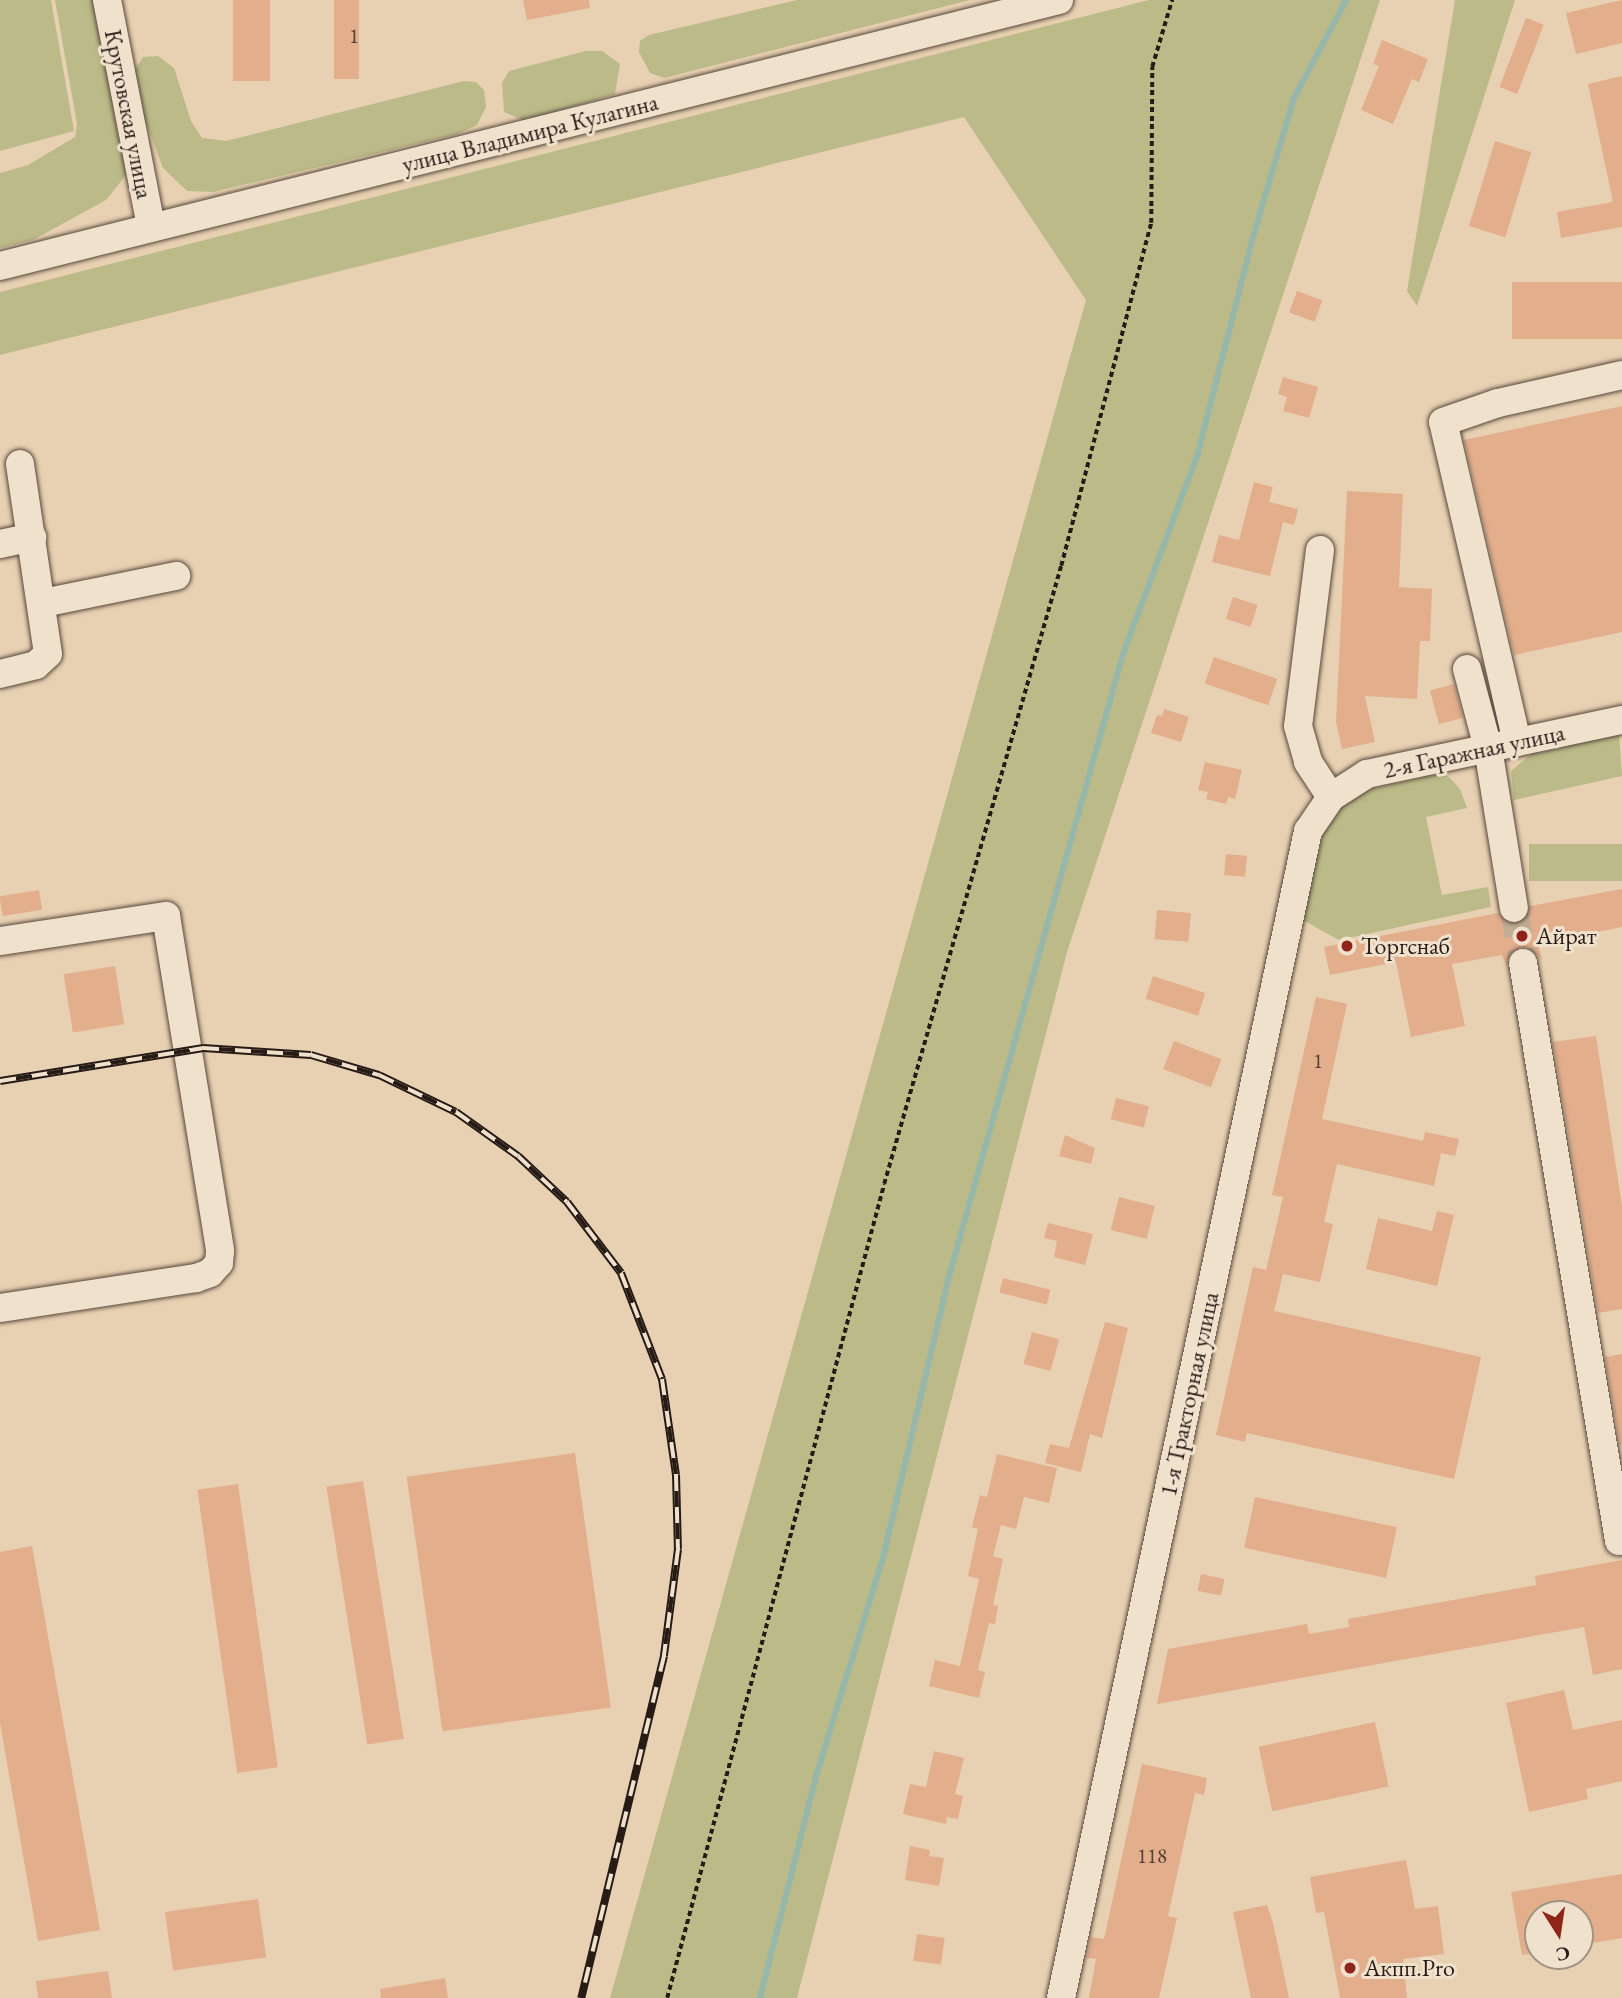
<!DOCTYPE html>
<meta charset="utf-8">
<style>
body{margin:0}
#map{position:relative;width:1622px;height:1998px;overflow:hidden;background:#e8d1b2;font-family:"EB Garamond",serif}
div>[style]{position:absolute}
.green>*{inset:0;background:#bcba88;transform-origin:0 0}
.stream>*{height:6px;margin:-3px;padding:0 3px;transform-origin:3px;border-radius:3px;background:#97b7ab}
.building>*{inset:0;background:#e2ae8c;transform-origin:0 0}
.minor-tunnel>*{height:28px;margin-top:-14px;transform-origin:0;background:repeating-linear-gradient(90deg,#c1ad93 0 28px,transparent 0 42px)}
.path>*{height:3.5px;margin-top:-1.75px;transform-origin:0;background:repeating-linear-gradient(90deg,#271b16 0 5px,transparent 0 8.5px)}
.roads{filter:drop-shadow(0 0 2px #57483d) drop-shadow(0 0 2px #57483d)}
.minor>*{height:28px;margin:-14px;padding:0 14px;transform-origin:14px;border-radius:14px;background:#f0e1cd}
.rail>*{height:8px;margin-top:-4px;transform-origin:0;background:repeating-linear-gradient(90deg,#f0e1cd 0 16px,#271b16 0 32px);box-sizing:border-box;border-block:2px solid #271b16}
.dots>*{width:19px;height:19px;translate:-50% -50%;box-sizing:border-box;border:4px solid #f0e1cd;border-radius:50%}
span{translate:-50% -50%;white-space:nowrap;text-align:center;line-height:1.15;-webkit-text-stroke:6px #f0e1cd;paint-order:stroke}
.number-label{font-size:21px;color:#564034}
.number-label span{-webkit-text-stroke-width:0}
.street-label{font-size:24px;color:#271b16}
.poi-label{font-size:24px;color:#271b16}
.left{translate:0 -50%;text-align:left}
.north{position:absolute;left:1524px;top:1900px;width:70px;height:70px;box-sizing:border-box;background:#f0e1cd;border:2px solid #a09284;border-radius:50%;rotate:168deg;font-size:19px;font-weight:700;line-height:28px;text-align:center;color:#271b16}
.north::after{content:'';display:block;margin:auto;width:24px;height:32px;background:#8f2418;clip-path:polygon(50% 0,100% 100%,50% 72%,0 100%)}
</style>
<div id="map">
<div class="green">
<div style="clip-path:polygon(0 0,51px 0,74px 131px,0 151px)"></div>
<div style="clip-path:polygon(55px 0,98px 0,129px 152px,126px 175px,106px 200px,33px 240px,0 248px,0 173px,28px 165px,75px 137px,77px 124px)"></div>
<div style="clip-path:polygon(797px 0,970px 0,664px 78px,650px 73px,639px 52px,640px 41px,649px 35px)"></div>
<div style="clip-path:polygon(1149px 0,1380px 0,1067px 952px,797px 1998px,610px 1998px,1086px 300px,964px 117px,0 355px,0 292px)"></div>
<div style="clip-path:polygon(1455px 0,1515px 0,1417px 306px,1407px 291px)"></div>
<div style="clip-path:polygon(586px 51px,602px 51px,620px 64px,615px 94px,525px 121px,504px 112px,502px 83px,509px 71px)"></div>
<div style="clip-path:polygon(158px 56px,174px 68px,191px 121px,202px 138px,226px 141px,464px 81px,476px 82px,484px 90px,486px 107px,477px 125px,458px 134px,213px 192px,187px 191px,163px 168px,142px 112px,133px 73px,143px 57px)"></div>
<div style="clip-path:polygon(1619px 734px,1622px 776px,1514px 800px,1511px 771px,1532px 753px)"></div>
<div style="clip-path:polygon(1436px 774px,1448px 776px,1460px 789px,1467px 808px,1426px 817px,1442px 895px,1488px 887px,1491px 907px,1339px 940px,1299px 918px,1326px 823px,1354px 793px)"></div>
<div style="left:1622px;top:844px;width:37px;height:93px;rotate:90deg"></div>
</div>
<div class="stream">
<div style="left:760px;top:1998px;width:229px;rotate:-75.8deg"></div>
<div style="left:816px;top:1776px;width:224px;rotate:-72.9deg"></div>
<div style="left:882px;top:1562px;width:290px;rotate:-76.8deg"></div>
<div style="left:948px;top:1280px;width:650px;rotate:-74.38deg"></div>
<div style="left:1123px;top:654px;width:215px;rotate:-69.5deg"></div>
<div style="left:1198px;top:453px;width:223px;rotate:-75.7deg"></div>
<div style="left:1253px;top:237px;width:145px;rotate:-73.6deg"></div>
<div style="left:1294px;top:98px;width:111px;rotate:-62deg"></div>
</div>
<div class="building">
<div style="left:233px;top:0;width:37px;height:81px"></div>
<div style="left:334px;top:0;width:25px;height:79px"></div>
<div style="clip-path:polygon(523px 0,589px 0,590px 8px,527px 20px)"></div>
<div style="clip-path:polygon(1622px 0,1622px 43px,1576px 54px,1566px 13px)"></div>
<div style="left:1526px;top:18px;width:19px;height:74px;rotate:21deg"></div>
<div style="clip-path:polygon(1382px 40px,1428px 59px,1419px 82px,1412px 79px,1393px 124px,1361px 110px,1379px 66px,1373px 64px)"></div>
<div style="clip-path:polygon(1622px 76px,1622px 227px,1561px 238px,1557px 212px,1613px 202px,1588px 84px)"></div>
<div style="left:1495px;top:141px;width:38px;height:89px;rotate:17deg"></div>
<div style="left:1622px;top:282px;width:57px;height:110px;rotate:90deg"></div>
<div style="left:1297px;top:291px;width:27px;height:23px;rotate:20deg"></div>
<div style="clip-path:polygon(1283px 377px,1318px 387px,1309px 418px,1283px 411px,1287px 397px,1278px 394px)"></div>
<div style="clip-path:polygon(1622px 406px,1622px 632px,1514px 655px,1464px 440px)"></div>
<div style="clip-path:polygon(1254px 482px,1273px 487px,1269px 502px,1298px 509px,1294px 525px,1283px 522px,1270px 576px,1212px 562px,1219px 535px,1239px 540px)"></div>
<div style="clip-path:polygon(1347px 491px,1403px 494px,1399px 587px,1432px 589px,1430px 641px,1420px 641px,1417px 699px,1365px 696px,1375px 742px,1342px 749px,1336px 722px)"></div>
<div style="left:1233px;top:597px;width:26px;height:23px;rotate:18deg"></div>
<div style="left:1214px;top:657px;width:67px;height:28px;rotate:19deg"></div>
<div style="left:1454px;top:684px;width:35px;height:25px;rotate:75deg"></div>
<div style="clip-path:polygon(1164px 709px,1189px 717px,1181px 742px,1151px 733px,1157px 715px,1162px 716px)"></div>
<div style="clip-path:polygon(1205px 762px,1242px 770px,1235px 799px,1228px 797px,1226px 804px,1206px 799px,1208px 792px,1198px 790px)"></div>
<div style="left:1226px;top:854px;width:21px;height:21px;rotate:5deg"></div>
<div style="clip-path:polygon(1622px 889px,1622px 927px,1538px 944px,1542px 960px,1529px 948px,1521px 947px,1508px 957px,1507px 967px,1502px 955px,1452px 964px,1465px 1026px,1411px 1037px,1396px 962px,1330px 975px,1324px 947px,1498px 913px,1508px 923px,1517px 924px,1525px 920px,1530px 906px)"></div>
<div style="left:39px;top:890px;width:20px;height:40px;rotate:81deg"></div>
<div style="left:1157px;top:910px;width:34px;height:29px;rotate:5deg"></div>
<div style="left:115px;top:966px;width:59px;height:52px;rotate:81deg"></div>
<div style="left:1153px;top:976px;width:55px;height:24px;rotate:18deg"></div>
<div style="clip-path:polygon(1316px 997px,1347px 1004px,1322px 1119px,1423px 1141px,1425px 1132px,1459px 1139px,1455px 1156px,1441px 1153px,1434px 1186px,1337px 1164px,1324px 1222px,1333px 1224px,1320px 1282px,1283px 1274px,1274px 1311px,1481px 1357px,1454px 1479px,1247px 1433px,1245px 1442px,1216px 1435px,1253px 1267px,1266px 1270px,1283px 1197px,1272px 1195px)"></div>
<div style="clip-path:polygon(1596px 1036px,1622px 1206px,1622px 1309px,1598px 1313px,1553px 1042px)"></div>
<div style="left:1174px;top:1041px;width:51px;height:30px;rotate:21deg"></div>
<div style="left:1116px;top:1098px;width:34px;height:22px;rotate:14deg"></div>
<div style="clip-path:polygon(1065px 1135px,1095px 1148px,1091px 1164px,1059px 1156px)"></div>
<div style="left:1119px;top:1197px;width:37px;height:34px;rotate:14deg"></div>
<div style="clip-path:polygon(1437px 1211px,1454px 1215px,1437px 1286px,1366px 1269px,1378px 1218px,1432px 1231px)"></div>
<div style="clip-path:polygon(1048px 1223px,1093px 1234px,1085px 1265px,1054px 1257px,1057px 1241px,1044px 1238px)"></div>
<div style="left:1003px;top:1278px;width:49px;height:15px;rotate:14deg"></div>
<div style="clip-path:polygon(1105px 1322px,1128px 1328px,1102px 1438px,1090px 1434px,1081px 1472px,1045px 1463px,1050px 1444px,1069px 1448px)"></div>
<div style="left:1032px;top:1332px;width:28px;height:33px;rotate:15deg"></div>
<div style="clip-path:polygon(1622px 1354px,1622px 1445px,1620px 1445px,1605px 1357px)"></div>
<div style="left:575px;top:1453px;width:257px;height:170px;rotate:82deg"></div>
<div style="clip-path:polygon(997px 1454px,1057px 1468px,1049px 1503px,1024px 1497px,1016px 1529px,1001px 1525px,993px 1556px,1003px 1559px,993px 1605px,998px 1606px,995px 1624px,989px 1623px,978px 1670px,985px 1672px,979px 1698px,929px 1686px,935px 1660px,960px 1666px,979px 1579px,968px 1576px,978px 1529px,972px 1527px,980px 1495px,987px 1497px)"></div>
<div style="left:363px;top:1481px;width:261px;height:37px;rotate:81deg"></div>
<div style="left:238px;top:1484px;width:286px;height:41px;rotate:82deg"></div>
<div style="left:1255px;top:1497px;width:145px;height:52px;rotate:12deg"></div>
<div style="clip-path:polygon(32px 1546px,100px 1930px,38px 1941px,0 1723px,0 1552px)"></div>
<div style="clip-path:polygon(1622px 1560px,1622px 1669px,1593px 1675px,1584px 1627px,1157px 1704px,1168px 1649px,1307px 1624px,1309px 1634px,1349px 1627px,1348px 1619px,1536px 1585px,1535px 1576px)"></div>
<div style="left:1201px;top:1574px;width:24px;height:17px;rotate:12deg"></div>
<div style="clip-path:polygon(1564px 1690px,1573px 1730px,1622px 1720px,1622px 1781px,1586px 1789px,1588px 1799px,1529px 1812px,1506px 1703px)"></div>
<div style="left:1375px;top:1722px;width:66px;height:119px;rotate:78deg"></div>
<div style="clip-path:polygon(934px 1751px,964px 1758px,955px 1794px,963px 1796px,958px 1819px,947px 1817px,946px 1824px,903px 1814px,910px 1784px,926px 1787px)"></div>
<div style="clip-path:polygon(1142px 1764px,1207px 1778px,1204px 1795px,1195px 1793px,1168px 1916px,1177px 1918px,1159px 1998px,1089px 1998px,1096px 1959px,1087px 1958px,1091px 1937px,1104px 1939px)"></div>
<div style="clip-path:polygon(910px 1846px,930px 1850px,929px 1856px,944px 1858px,939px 1886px,905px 1880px)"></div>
<div style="clip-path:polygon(1406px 1860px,1415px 1909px,1438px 1906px,1444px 1954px,1403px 1959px,1407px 1998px,1340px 1998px,1324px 1912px,1316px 1913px,1310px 1877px)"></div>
<div style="clip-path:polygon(1622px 1874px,1622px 1938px,1580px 1945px,1580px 1914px,1538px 1914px,1538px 1953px,1522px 1955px,1511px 1892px)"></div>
<div style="left:258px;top:1899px;width:59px;height:94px;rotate:82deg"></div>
<div style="clip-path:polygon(1267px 1905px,1273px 1923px,1289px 1998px,1251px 1998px,1233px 1912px)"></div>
<div style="left:917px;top:1934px;width:28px;height:27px;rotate:8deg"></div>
<div style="clip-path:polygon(108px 1971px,112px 1998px,38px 1998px,36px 1981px)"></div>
<div style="clip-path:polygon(445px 1978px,448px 1998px,381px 1998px,380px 1989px)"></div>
</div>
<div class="minor-tunnel">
<div style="left:1514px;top:908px;width:56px;rotate:80.7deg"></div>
</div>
<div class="path">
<div style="left:667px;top:1998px;width:842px;rotate:-75.07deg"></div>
<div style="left:884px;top:1184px;width:643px;rotate:-74.02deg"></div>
<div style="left:1061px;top:566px;width:355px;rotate:-75.3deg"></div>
<div style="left:1151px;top:223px;width:156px;rotate:-89.6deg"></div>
<div style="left:1152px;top:67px;width:70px;rotate:-73.4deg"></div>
</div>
<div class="roads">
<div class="minor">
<div style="left:107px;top:0;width:231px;rotate:79deg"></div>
<div style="left:0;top:266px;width:1092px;rotate:-14.1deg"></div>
<div style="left:0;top:544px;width:33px;rotate:-12deg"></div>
<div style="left:1320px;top:550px;width:177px;rotate:97.1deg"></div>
<div style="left:1298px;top:726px;width:37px;rotate:74deg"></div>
<div style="left:1308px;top:762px;width:42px;rotate:56.7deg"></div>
<div style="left:43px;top:603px;width:136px;rotate:-11.5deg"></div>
<div style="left:1467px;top:669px;width:82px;rotate:75.1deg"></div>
<div style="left:1488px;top:748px;width:162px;rotate:80.8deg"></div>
<div style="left:0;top:674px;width:37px;rotate:-14deg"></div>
<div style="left:36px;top:665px;width:16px;rotate:-43deg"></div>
<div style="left:48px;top:654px;width:192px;rotate:-98.4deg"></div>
<div style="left:1517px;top:742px;width:328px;rotate:-103deg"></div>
<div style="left:1443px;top:422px;width:58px;rotate:-19.1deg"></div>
<div style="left:1498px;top:403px;width:127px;rotate:-12.7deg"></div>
<div style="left:0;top:941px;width:168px;rotate:-8.6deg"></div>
<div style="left:166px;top:916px;width:339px;rotate:80.8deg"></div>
<div style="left:220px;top:1251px;width:12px;rotate:95deg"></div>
<div style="left:219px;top:1263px;width:13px;rotate:132deg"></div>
<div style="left:210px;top:1273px;width:15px;rotate:160deg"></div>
<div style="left:196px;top:1278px;width:198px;rotate:171.3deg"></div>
<div style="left:1523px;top:963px;width:586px;rotate:80.57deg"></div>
<div style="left:1061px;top:1998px;width:1193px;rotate:-78.05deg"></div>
<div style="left:1308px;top:831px;width:41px;rotate:-55.9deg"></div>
<div style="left:1331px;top:797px;width:43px;rotate:-32.6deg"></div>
<div style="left:1367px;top:774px;width:261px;rotate:-12deg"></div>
</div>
</div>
<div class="rail">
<div style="left:0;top:1081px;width:206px;rotate:-9.2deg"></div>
<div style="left:203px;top:1048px;width:108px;rotate:3.7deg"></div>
<div style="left:311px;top:1055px;width:71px;rotate:16.4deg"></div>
<div style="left:379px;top:1075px;width:85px;rotate:25.7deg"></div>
<div style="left:456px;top:1112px;width:76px;rotate:35.4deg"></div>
<div style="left:518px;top:1156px;width:67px;rotate:43.2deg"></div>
<div style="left:567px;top:1202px;width:89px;rotate:52.7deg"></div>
<div style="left:621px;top:1273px;width:114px;rotate:68.9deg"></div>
<div style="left:662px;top:1379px;width:97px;rotate:81.7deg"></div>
<div style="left:676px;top:1475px;width:74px;rotate:88.5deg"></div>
<div style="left:678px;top:1549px;width:108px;rotate:97.5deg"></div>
<div style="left:664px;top:1656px;width:352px;rotate:103.6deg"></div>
</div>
<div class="dots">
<div style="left:1522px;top:936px;background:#8f2418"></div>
<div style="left:1347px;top:946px;background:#8f2418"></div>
<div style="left:1350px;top:1968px;background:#8f2418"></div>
</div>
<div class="number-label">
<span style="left:354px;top:36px">1</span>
<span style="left:1318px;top:1061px">1</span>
<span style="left:1152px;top:1856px">118</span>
</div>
<div class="street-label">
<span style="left:129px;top:114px;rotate:79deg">Крутовская улица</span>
<span style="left:530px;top:133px;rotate:-14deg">улица Владимира Кулагина</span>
<span style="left:1474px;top:751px;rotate:-12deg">2-я Гаражная улица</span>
<span style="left:1189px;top:1394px;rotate:-78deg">1-я Тракторная улица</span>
</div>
<div class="poi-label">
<span class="left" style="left:1536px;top:936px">Айрат</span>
<span class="left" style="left:1361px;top:946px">Торгснаб</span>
<span class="left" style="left:1364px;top:1968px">Акпп.Pro</span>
</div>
<div class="north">С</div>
</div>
